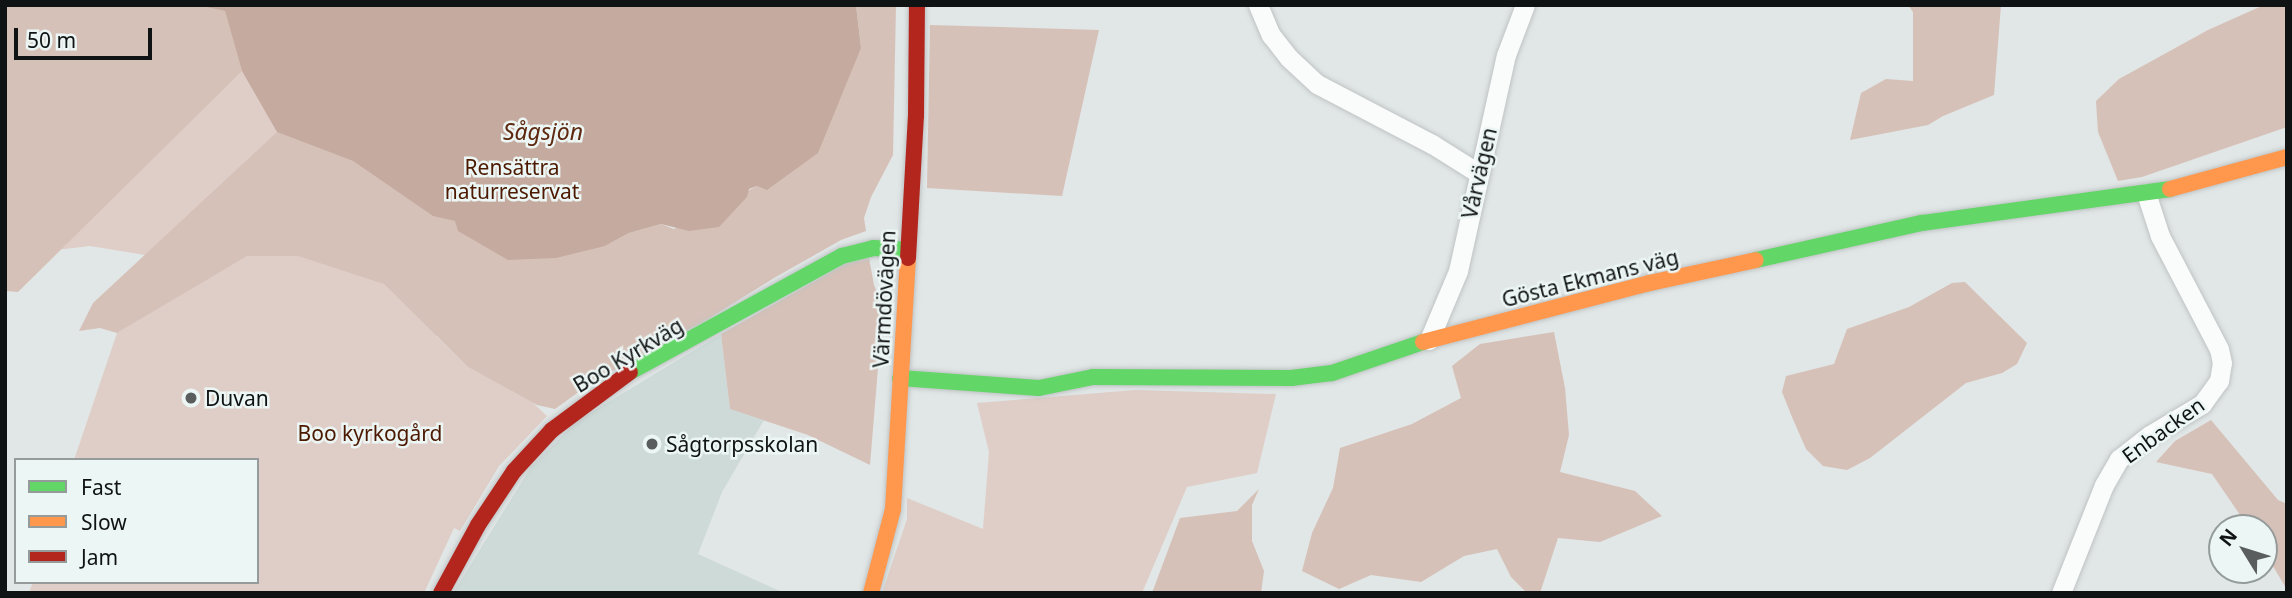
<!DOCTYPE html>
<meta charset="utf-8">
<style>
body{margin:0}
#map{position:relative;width:2292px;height:598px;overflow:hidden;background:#e1e6e6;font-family:"Noto Sans",sans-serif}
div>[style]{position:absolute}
.built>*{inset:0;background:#cddad8}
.green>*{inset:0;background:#dfcec7}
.forest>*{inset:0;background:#d6c1b8}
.water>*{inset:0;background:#c5aa9f}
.roads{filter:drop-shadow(0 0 2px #bfc3c3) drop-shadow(0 0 2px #bfc3c3)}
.street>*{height:19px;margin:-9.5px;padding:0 9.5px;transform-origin:9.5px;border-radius:9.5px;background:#fafbfb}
.fast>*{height:16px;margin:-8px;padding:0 8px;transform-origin:8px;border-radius:8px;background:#63d668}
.slow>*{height:16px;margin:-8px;padding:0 8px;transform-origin:8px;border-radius:8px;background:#ff974d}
.jam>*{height:16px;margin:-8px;padding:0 8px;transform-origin:8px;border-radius:8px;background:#b3261e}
.dots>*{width:19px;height:19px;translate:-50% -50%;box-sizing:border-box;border:4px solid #ecf6f4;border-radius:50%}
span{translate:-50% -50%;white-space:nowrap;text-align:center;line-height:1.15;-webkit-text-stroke:5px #ecf6f4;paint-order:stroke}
.park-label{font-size:21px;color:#4c1900}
.street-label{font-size:21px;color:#101313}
.poi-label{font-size:21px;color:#101313}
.left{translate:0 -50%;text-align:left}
.water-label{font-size:23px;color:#5e2910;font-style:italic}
.frame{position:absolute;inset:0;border:7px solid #101313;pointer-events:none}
.legend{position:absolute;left:14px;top:458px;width:245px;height:126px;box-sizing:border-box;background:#ecf6f4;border:2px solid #949b9a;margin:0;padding:9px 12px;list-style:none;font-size:21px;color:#101313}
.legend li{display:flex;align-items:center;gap:14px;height:35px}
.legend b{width:35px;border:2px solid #949b9a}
.north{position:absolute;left:2208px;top:514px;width:70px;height:70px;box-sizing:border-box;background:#ecf6f4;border:2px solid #949b9a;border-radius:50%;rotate:308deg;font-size:19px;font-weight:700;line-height:28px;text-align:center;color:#101313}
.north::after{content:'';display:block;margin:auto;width:24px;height:32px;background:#595d5d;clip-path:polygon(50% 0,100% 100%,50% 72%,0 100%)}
.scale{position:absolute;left:14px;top:28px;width:138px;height:32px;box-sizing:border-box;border:4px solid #101313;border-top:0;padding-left:9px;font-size:21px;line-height:24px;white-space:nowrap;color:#101313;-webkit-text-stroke:5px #ecf6f4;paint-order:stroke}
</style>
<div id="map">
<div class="built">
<div style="clip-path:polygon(721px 334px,730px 409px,764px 420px,722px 492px,698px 554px,784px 593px,453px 593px,531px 467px,577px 421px)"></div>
</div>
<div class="green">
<div style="clip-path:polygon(5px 5px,597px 5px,436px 336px,468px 367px,532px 402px,547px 416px,499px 466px,460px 531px,454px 528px,424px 593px,29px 593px,33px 582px,257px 582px,257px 460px,74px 460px,117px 333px,225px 268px,90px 246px,47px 251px)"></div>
<div style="clip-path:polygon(1135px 390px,1276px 394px,1257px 473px,1187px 487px,1142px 593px,882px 593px,907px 519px,907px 498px,983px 529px,989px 452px,977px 403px)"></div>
</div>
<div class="forest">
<div style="clip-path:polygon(5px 5px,197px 5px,225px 11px,242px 71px,18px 292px,5px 291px)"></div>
<div style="clip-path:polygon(856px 5px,896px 5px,893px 155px,871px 197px,864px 218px,866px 231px,841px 240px,774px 278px,708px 319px,594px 381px,555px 409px,537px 405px,468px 367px,384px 284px,298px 256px,247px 256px,117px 333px,100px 328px,79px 331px,93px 303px,277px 132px,353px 161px,432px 215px,455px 221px,605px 246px,629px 233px,661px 224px,674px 229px,757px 186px,861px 48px)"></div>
<div style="clip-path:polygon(1908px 5px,2001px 5px,1994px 95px,1943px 116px,1928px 125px,1850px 140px,1861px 93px,1886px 79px,1913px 81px,1913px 12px)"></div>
<div style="clip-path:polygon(2264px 5px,2287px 5px,2287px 127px,2142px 177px,2118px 181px,2098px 132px,2096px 101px,2119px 79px,2208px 30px)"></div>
<div style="clip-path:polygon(930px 25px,1099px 30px,1062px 196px,927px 188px)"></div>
<div style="clip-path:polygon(869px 258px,874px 285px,883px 307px,870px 465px,808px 435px,730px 409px,721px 334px,845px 264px)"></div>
<div style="clip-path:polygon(1965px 282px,2027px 343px,2017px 364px,2002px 373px,1966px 383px,1870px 458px,1847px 470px,1823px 466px,1806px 449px,1792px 417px,1782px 392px,1786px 376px,1834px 364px,1847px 329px,1909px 307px,1952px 283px)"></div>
<div style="clip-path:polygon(1554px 332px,1565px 388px,1569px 435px,1560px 472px,1635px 491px,1662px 516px,1600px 542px,1558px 538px,1540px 593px,1527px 593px,1511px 577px,1497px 549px,1464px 556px,1421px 582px,1371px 575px,1339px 589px,1302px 571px,1312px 533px,1333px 488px,1340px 448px,1412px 424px,1461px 398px,1452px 366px,1480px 344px)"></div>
<div style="clip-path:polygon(2211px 420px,2278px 500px,2287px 504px,2287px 593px,2284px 593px,2286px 588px,2264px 551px,2264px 528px,2249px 528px,2212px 474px,2156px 462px,2175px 441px)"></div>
<div style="clip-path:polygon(1259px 489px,1252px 505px,1252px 541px,1264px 571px,1261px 593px,1152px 593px,1180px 518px,1237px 511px)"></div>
</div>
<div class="water">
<div style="clip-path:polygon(197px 5px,856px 5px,861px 48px,818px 153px,767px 190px,757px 186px,749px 189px,747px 197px,719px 227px,689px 231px,661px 224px,629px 233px,605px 246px,556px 258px,508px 260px,458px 231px,455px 221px,433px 216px,353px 161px,277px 132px,242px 71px,225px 11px)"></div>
</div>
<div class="roads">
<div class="street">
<div style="left:1258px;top:5px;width:33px;rotate:67deg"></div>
<div style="left:1271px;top:35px;width:29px;rotate:52deg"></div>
<div style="left:1289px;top:58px;width:38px;rotate:43deg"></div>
<div style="left:1317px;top:84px;width:130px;rotate:27.6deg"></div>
<div style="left:1432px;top:144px;width:54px;rotate:32.2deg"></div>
<div style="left:1429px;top:340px;width:75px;rotate:-67.2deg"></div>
<div style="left:1458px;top:271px;width:221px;rotate:-77.5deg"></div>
<div style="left:1506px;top:55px;width:53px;rotate:-69.2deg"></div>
<div style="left:2061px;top:593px;width:116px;rotate:-68.3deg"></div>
<div style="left:2104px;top:485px;width:30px;rotate:-60deg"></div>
<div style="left:2119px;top:459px;width:39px;rotate:-38deg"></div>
<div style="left:2150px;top:435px;width:61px;rotate:-30.8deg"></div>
<div style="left:2202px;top:404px;width:29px;rotate:-54deg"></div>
<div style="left:2219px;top:381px;width:18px;rotate:-81deg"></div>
<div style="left:2222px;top:363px;width:14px;rotate:-102deg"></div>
<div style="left:2219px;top:349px;width:127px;rotate:-117.6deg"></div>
<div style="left:2160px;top:236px;width:45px;rotate:-108deg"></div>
</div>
<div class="fast">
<div style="left:1756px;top:260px;width:170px;rotate:-12.6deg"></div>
<div style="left:1922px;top:223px;width:250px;rotate:-7.8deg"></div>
<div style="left:630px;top:372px;width:242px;rotate:-28.7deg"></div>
<div style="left:842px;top:256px;width:32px;rotate:-14deg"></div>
<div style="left:873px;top:248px;width:35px;rotate:3deg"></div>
<div style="left:900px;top:378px;width:139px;rotate:4.1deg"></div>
<div style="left:1039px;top:388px;width:55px;rotate:-11.5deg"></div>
<div style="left:1093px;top:377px;width:198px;rotate:0.3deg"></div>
<div style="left:1291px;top:378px;width:41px;rotate:-7deg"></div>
<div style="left:1332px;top:373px;width:96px;rotate:-18.8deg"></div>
</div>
<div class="slow">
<div style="left:2170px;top:189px;width:121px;rotate:-15.3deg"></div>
<div style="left:1423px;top:342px;width:235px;rotate:-14.6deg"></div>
<div style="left:1650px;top:283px;width:108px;rotate:-12.2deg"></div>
<div style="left:871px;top:593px;width:87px;rotate:-75.3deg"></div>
<div style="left:893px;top:509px;width:251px;rotate:-86.6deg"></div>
</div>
<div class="jam">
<div style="left:908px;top:258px;width:142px;rotate:-86.8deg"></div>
<div style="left:916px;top:116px;width:111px;rotate:-89.5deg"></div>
<div style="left:441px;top:593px;width:77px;rotate:-61.4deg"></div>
<div style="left:478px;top:525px;width:65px;rotate:-56.3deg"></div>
<div style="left:514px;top:471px;width:56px;rotate:-47.2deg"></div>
<div style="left:552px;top:430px;width:97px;rotate:-36.6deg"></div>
</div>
</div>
<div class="dots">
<div style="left:191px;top:398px;background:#595d5d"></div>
<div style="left:652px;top:444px;background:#595d5d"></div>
</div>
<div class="park-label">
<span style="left:512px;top:179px">Rensättra<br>naturreservat</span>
<span style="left:370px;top:433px">Boo kyrkogård</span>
</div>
<div class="street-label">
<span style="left:1479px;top:173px;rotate:-77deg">Vårvägen</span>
<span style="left:1590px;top:278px;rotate:-14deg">Gösta Ekmans väg</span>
<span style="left:884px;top:299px;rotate:-87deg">Värmdövägen</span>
<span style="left:628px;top:355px;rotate:-31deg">Boo Kyrkväg</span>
<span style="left:2163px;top:430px;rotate:-36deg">Enbacken</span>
</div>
<div class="poi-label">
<span class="left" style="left:205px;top:398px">Duvan</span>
<span class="left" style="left:666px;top:444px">Sågtorpsskolan</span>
</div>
<div class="water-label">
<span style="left:543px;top:131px">Sågsjön</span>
</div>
<div class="frame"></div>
<ul class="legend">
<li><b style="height:9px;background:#63d668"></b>Fast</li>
<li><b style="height:9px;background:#ff974d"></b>Slow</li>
<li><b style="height:9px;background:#b3261e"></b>Jam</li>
</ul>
<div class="north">N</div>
<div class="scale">50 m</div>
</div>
